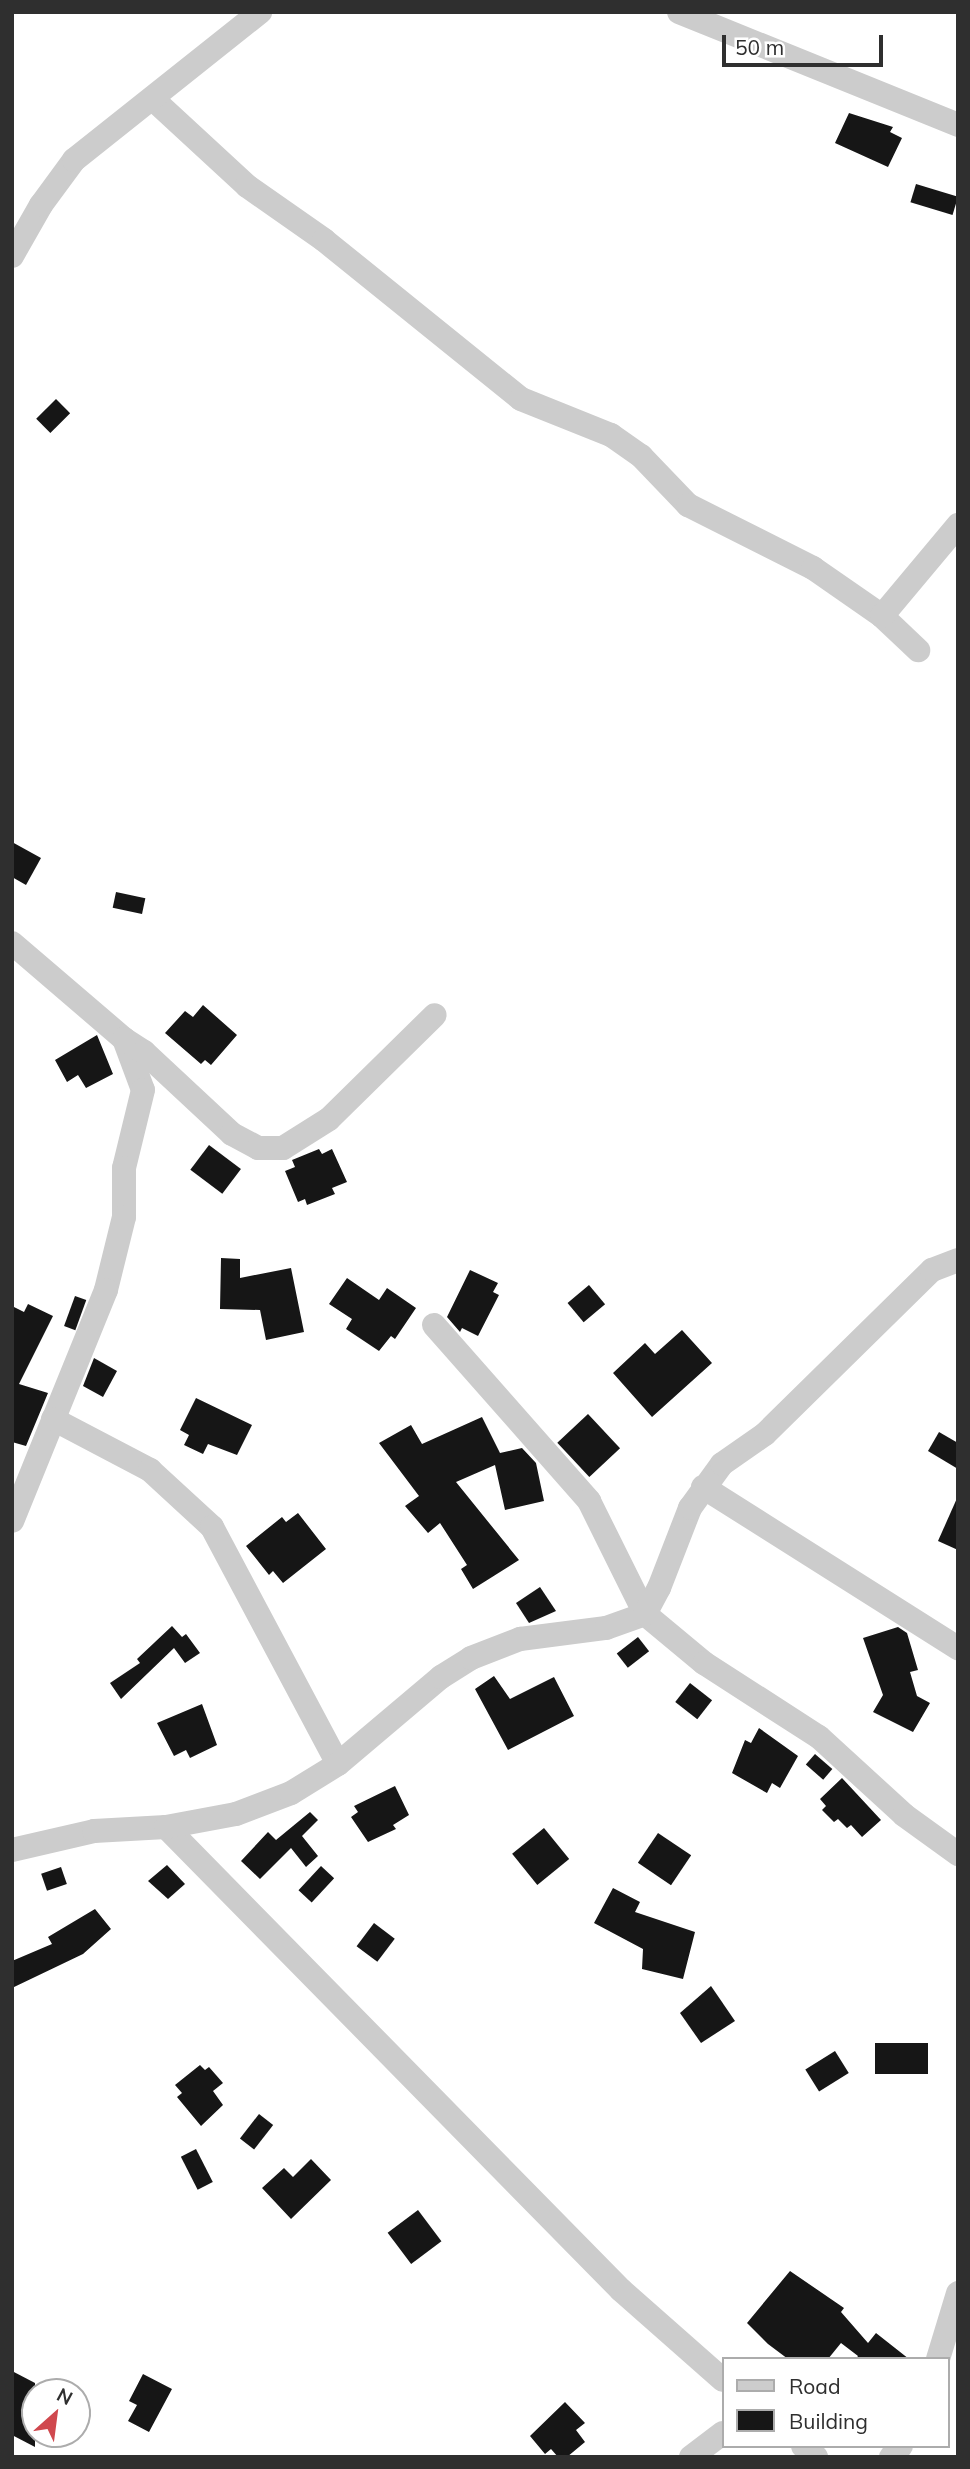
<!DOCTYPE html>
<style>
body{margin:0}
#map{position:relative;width:970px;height:2469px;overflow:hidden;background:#fff;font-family:Mulish,sans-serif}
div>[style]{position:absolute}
.building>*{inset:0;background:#161616;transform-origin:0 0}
.minor>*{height:24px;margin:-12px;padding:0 12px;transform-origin:12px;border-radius:12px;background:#ccc}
span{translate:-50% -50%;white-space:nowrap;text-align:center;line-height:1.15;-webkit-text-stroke:7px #fff;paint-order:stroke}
.frame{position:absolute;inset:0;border:14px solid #2f2f2f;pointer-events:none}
.legend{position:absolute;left:722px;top:2357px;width:228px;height:91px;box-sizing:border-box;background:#fff;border:2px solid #acacac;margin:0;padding:9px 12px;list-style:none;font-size:21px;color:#2f2f2f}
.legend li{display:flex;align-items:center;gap:14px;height:35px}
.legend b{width:35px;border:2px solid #acacac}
.north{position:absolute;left:21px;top:2378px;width:70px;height:70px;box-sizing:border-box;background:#fff;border:2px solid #acacac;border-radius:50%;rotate:28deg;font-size:19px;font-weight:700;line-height:28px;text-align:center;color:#2f2f2f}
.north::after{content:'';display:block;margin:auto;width:24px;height:32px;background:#d0484e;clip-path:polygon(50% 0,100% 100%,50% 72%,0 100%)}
.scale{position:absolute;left:722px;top:35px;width:161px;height:32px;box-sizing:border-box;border:4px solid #2f2f2f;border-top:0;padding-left:9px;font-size:21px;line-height:24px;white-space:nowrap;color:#2f2f2f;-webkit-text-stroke:5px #fff;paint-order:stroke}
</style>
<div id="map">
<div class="building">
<div style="clip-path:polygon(849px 113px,893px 127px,890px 132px,902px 138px,888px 167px,835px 143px)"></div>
<div style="left:916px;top:184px;width:44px;height:19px;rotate:17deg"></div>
<div style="left:56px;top:399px;width:20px;height:28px;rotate:45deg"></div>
<div style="clip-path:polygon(12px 842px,41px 858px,26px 885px,12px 877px)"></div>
<div style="left:116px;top:892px;width:30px;height:16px;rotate:12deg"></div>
<div style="clip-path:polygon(203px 1005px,237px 1035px,211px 1065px,205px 1060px,201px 1064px,165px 1033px,185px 1011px,193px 1017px)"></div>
<div style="clip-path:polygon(97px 1035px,113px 1074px,86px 1088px,78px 1075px,67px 1082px,55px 1060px)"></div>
<div style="left:209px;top:1145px;width:40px;height:31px;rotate:37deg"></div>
<div style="clip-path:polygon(319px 1149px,322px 1154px,332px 1149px,347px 1182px,332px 1188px,335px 1194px,307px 1205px,305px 1199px,298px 1202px,285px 1171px,295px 1167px,292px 1160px)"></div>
<div style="clip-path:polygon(221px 1258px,240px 1259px,240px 1278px,291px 1268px,304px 1332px,266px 1340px,260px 1310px,220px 1309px)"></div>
<div style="clip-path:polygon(470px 1270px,498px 1283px,493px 1292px,499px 1295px,478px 1336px,462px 1328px,460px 1332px,447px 1317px)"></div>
<div style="clip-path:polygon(347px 1278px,379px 1300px,387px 1288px,416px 1308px,395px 1339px,391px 1336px,379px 1351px,346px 1329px,352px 1319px,329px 1304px)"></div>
<div style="left:589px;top:1285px;width:25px;height:28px;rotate:50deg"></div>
<div style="left:75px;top:1296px;width:12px;height:32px;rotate:20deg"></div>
<div style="clip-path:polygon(28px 1304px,53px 1316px,19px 1384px,48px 1393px,26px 1446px,12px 1442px,12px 1306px,24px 1312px)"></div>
<div style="clip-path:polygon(682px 1330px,712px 1363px,652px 1417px,613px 1373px,645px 1343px,655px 1354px)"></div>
<div style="clip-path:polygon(94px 1358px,117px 1371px,103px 1397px,83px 1386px)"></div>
<div style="clip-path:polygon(196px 1398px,252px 1425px,237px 1455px,208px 1444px,203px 1454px,184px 1445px,189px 1435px,180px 1430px)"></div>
<div style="left:588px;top:1414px;width:47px;height:42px;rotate:47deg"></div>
<div style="clip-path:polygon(482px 1417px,500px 1453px,522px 1448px,536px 1463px,544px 1501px,505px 1510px,495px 1465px,456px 1482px,519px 1560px,473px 1589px,461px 1569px,467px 1565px,440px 1523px,428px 1533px,405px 1506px,419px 1496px,379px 1443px,411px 1425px,422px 1444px)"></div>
<div style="clip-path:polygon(939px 1432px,958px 1443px,958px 1469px,928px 1451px)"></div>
<div style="clip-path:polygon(958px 1496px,958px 1550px,938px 1541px)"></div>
<div style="clip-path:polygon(298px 1513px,326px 1549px,283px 1583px,273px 1571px,269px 1575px,246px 1546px,282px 1517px,286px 1522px)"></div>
<div style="clip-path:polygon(540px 1587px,556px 1611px,529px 1623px,516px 1603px)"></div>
<div style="clip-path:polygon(172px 1626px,182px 1637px,186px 1634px,200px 1653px,185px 1663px,174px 1648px,121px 1699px,110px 1683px,140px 1663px,137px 1659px)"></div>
<div style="clip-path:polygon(898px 1627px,907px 1633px,918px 1670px,910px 1672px,917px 1696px,930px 1703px,913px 1732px,873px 1712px,883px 1695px,863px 1638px)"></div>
<div style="left:638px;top:1637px;width:18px;height:27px;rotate:52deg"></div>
<div style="clip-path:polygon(494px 1676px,510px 1699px,554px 1677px,574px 1716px,508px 1750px,475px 1689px)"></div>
<div style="left:690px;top:1683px;width:28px;height:24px;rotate:38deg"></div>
<div style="clip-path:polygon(202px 1704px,217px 1745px,190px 1758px,186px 1750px,174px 1756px,157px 1723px)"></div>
<div style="clip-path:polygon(759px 1728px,798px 1756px,780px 1788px,772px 1783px,767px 1793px,732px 1773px,745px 1740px,751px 1743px)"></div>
<div style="left:815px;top:1754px;width:23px;height:14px;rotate:41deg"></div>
<div style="clip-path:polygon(842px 1778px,881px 1820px,862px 1837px,851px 1825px,847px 1828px,838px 1819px,834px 1822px,822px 1810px,826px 1806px,820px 1799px)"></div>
<div style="clip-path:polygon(395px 1786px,409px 1815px,393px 1825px,396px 1829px,368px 1842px,351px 1817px,358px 1812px,354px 1806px)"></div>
<div style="clip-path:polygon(310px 1812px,318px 1820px,302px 1836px,318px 1856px,306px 1867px,291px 1848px,260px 1879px,241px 1861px,268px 1832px,276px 1840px)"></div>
<div style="left:544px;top:1828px;width:40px;height:41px;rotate:51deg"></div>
<div style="left:658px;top:1833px;width:40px;height:36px;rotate:34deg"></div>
<div style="clip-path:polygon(167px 1865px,185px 1884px,168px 1899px,148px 1881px)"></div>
<div style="left:321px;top:1866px;width:18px;height:33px;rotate:43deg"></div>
<div style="left:61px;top:1867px;width:18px;height:21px;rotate:71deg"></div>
<div style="clip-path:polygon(613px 1888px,640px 1902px,635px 1912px,695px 1932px,683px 1979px,642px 1969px,643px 1949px,594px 1923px)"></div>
<div style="clip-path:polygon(95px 1909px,111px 1929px,83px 1954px,12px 1988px,12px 1961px,52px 1944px,48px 1937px)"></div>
<div style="left:374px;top:1923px;width:26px;height:29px;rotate:37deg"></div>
<div style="clip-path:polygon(711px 1986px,735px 2021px,701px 2043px,680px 2013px)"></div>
<div style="left:928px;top:2043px;width:31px;height:53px;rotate:90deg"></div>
<div style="left:835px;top:2051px;width:26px;height:35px;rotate:58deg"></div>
<div style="clip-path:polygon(200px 2065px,205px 2070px,209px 2067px,223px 2083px,213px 2091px,223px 2105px,201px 2126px,177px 2097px,182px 2093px,175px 2085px)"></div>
<div style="left:259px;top:2114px;width:18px;height:31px;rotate:38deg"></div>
<div style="left:196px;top:2149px;width:37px;height:17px;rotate:63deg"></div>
<div style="clip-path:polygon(311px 2159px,331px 2180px,291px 2219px,262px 2188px,284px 2168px,293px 2177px)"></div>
<div style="left:418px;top:2210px;width:39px;height:38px;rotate:53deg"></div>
<div style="clip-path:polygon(790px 2271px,844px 2308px,841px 2312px,868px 2343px,876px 2333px,909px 2359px,856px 2359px,858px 2356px,841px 2343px,828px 2359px,788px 2359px,768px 2344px,747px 2323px)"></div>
<div style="clip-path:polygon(12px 2371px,35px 2383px,35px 2447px,12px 2435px)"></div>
<div style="clip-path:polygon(143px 2374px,172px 2389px,149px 2432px,128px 2421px,137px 2405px,129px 2401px)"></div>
<div style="clip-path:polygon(565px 2402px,585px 2423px,576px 2430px,585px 2442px,567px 2457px,558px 2457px,551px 2449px,545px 2454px,530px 2436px)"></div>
</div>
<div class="minor">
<div style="left:679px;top:12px;width:301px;rotate:22deg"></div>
<div style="left:155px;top:101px;width:125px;rotate:42.7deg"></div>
<div style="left:247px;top:186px;width:94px;rotate:35deg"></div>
<div style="left:324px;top:240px;width:253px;rotate:38.9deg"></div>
<div style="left:521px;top:399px;width:97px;rotate:21.8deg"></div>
<div style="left:611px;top:435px;width:37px;rotate:35deg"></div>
<div style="left:641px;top:456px;width:68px;rotate:46.2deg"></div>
<div style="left:688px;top:505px;width:140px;rotate:26.7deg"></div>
<div style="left:813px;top:568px;width:84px;rotate:34.8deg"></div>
<div style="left:882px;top:616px;width:50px;rotate:43.4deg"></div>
<div style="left:12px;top:256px;width:59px;rotate:-60.4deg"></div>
<div style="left:41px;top:205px;width:56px;rotate:-53.7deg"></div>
<div style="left:74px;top:160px;width:238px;rotate:-38.5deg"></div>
<div style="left:882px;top:616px;width:119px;rotate:-50.1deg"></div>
<div style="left:12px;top:943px;width:148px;rotate:40.6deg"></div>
<div style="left:124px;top:1039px;width:54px;rotate:69.6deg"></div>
<div style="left:143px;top:1090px;width:80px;rotate:103.7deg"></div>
<div style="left:124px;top:1168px;width:49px;rotate:90deg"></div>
<div style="left:124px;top:1217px;width:75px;rotate:103.9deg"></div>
<div style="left:106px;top:1290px;width:249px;rotate:112.1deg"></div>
<div style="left:124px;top:1039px;width:24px;rotate:33deg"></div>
<div style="left:144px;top:1052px;width:120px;rotate:43deg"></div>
<div style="left:232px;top:1134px;width:30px;rotate:28deg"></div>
<div style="left:258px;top:1148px;width:25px"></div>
<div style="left:283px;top:1148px;width:54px;rotate:-32.2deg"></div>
<div style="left:329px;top:1119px;width:148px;rotate:-44.5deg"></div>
<div style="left:434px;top:1325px;width:235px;rotate:48.6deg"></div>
<div style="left:589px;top:1501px;width:126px;rotate:63.6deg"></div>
<div style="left:645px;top:1614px;width:77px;rotate:39.7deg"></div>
<div style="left:704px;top:1663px;width:137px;rotate:32.8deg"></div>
<div style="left:819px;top:1737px;width:115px;rotate:42.5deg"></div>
<div style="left:904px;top:1815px;width:67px;rotate:35.8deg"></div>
<div style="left:53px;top:1419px;width:110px;rotate:27.7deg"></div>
<div style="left:150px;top:1470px;width:84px;rotate:42.6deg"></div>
<div style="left:212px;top:1527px;width:268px;rotate:62deg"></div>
<div style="left:703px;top:1487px;width:302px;rotate:32.3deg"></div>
<div style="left:166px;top:1827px;width:649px;rotate:45.5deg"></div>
<div style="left:621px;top:2290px;width:136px;rotate:41.4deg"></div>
<div style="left:12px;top:1850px;width:84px;rotate:-13deg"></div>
<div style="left:94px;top:1831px;width:72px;rotate:-3.2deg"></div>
<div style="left:166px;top:1827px;width:71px;rotate:-10.5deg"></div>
<div style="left:236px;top:1814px;width:59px;rotate:-20.9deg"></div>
<div style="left:291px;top:1793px;width:55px;rotate:-31.7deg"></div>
<div style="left:338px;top:1764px;width:135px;rotate:-40.2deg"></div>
<div style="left:441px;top:1677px;width:36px;rotate:-32deg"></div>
<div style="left:471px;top:1658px;width:53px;rotate:-21.2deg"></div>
<div style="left:520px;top:1639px;width:87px;rotate:-7.3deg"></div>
<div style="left:606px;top:1628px;width:41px;rotate:-19.7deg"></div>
<div style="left:645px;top:1614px;width:30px;rotate:-62deg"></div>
<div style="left:659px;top:1588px;width:86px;rotate:-68.8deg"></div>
<div style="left:690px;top:1508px;width:54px;rotate:-54deg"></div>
<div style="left:722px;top:1464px;width:52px;rotate:-34.9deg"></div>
<div style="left:765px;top:1434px;width:234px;rotate:-44.5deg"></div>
<div style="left:932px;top:1270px;width:28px;rotate:-21deg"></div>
<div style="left:938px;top:2359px;width:69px;rotate:-73.1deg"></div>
<div style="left:803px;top:2446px;width:17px;rotate:40deg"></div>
<div style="left:691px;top:2457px;width:40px;rotate:-37deg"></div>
<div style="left:891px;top:2457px;width:15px;rotate:-48deg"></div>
</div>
<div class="frame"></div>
<ul class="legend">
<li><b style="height:9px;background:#ccc"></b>Road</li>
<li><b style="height:19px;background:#161616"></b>Building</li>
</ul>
<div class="north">N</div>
<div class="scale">50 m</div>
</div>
